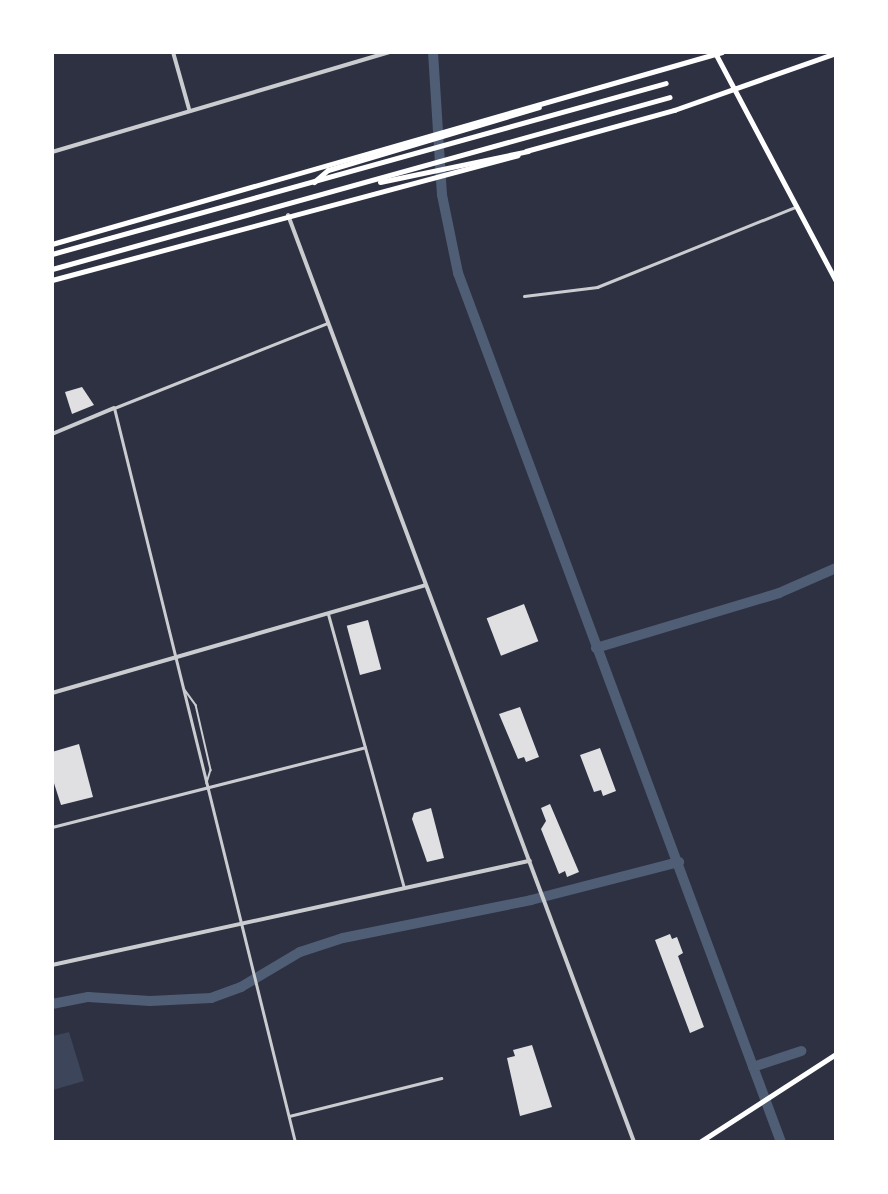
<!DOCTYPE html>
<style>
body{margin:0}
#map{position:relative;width:888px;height:1194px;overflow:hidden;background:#2d3142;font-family:"Work Sans",sans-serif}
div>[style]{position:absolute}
.green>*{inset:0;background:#3c4559}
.river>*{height:10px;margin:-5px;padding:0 5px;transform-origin:5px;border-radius:5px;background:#4f5d75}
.building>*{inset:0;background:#e0e0e3;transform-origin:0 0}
.service>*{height:1.5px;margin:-0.75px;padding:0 0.75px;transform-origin:0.75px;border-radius:0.75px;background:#caccd0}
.minor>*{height:3px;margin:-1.5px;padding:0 1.5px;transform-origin:1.5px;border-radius:1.5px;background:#caccd0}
.tertiary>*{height:4px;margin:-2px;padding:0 2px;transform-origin:2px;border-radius:2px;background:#caccd0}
.secondary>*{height:4.5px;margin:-2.25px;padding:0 2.25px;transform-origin:2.25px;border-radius:2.25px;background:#fff}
.primary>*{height:5px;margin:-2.5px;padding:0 2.5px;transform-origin:2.5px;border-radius:2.5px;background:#fff}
.trunk>*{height:5px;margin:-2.5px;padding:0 2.5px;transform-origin:2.5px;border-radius:2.5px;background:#fff}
span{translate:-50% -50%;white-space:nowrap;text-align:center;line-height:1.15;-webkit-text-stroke:5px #fff;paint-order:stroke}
.frame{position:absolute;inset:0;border:54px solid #fff;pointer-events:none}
</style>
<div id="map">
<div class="green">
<div style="clip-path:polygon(69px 1032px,84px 1081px,53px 1090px,53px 1036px)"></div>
</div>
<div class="river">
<div style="left:433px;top:52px;width:143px;rotate:86.4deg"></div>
<div style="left:442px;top:195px;width:80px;rotate:78.4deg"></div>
<div style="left:458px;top:273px;width:927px;rotate:69.61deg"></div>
<div style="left:596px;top:648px;width:191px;rotate:-16.7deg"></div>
<div style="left:779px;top:593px;width:62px;rotate:-23.7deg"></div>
<div style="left:52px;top:1004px;width:37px;rotate:-11deg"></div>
<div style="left:88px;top:997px;width:62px;rotate:3.7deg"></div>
<div style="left:150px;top:1001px;width:61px;rotate:-2.8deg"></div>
<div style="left:211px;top:998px;width:32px;rotate:-20deg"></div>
<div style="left:241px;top:987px;width:69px;rotate:-30.7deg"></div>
<div style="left:300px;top:952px;width:45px;rotate:-18deg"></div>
<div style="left:343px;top:938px;width:192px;rotate:-11.4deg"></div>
<div style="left:531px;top:900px;width:153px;rotate:-14.4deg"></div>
<div style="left:753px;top:1067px;width:51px;rotate:-18.4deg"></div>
</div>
<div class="building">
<div style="clip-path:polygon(82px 387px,94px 405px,72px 414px,65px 392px)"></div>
<div style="left:524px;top:604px;width:40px;height:40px;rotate:69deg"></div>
<div style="left:368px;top:620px;width:51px;height:22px;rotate:75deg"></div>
<div style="clip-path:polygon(520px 707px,539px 757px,526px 762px,524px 757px,518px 759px,499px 714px)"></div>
<div style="clip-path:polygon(79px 744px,93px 797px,61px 805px,52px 777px,52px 752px)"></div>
<div style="clip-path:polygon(600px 748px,616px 791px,603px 796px,601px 790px,594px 792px,580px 755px)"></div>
<div style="clip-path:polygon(550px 804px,579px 872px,567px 877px,565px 871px,559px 874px,541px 829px,546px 821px,541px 808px)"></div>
<div style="clip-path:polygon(431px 808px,444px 858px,427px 862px,412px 819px,414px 813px)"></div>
<div style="clip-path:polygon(670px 934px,672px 939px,677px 937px,683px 953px,678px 956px,704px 1027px,690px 1033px,655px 940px)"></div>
<div style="clip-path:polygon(532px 1045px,552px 1107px,520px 1116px,507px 1058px,515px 1056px,513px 1050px)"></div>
</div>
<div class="service">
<div style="left:185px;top:690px;width:19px;rotate:54deg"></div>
<div style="left:196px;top:705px;width:67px;rotate:77deg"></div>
<div style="left:211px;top:770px;width:14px;rotate:107deg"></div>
</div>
<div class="minor">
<div style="left:524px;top:296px;width:74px;rotate:-7deg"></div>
<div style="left:597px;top:287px;width:214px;rotate:-22deg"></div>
<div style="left:328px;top:614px;width:284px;rotate:74.5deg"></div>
<div style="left:52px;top:827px;width:323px;rotate:-14.3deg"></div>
<div style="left:289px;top:1116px;width:157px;rotate:-14deg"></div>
<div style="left:295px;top:1142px;width:756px;rotate:-103.85deg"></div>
<div style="left:114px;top:408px;width:230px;rotate:-21.7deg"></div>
</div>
<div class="tertiary">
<div style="left:173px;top:52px;width:59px;rotate:74.3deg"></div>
<div style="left:52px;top:152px;width:352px;rotate:-16.5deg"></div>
<div style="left:288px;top:215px;width:989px;rotate:69.53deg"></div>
<div style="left:52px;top:434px;width:67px;rotate:-22.8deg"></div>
<div style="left:52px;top:693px;width:388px;rotate:-16.1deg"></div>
<div style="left:52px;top:965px;width:489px;rotate:-12.3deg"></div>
</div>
<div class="secondary">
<div style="left:715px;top:52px;width:259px;rotate:62.1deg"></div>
<div style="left:700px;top:1142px;width:162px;rotate:-32.9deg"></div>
</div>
<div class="primary">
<div style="left:526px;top:151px;width:154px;rotate:-15.5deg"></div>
<div style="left:674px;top:110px;width:172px;rotate:-19.4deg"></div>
<div style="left:52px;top:244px;width:697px;rotate:-15.99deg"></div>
<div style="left:52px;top:280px;width:482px;rotate:-15deg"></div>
</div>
<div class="trunk">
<div style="left:314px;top:182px;width:18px;rotate:-41deg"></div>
<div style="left:328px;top:170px;width:220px;rotate:-16.6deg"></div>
<div style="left:380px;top:182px;width:151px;rotate:-11.8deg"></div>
<div style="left:52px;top:254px;width:637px;rotate:-15.56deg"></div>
<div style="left:52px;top:269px;width:641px;rotate:-15.55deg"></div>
</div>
<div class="frame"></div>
</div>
